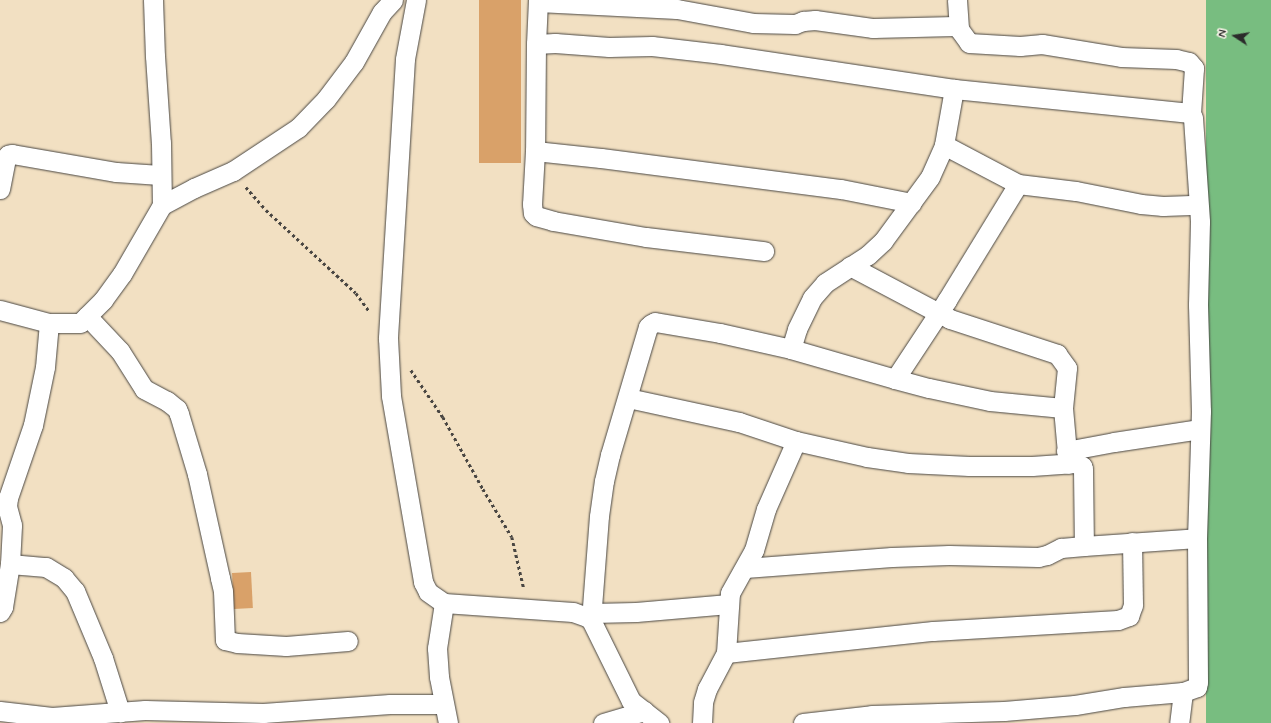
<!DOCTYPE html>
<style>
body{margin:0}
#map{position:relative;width:1271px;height:723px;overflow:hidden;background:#f2e0c2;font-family:Mynerve,sans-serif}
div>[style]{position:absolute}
.forest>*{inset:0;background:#78bd80;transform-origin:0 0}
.building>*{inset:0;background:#d9a169;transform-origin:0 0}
.path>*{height:2.5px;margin-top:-1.25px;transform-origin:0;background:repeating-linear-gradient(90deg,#494642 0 3px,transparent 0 6px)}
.roads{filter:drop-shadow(0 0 1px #494642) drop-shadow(0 0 1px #494642)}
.street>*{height:19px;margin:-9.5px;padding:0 9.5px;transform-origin:9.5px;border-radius:9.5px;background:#fff}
span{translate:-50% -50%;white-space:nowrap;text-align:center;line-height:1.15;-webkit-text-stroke:3px #fbf7ec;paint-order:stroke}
.north{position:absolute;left:1215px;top:16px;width:40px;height:40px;-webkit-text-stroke:3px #fbf7ec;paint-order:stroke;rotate:282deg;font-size:11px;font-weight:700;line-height:16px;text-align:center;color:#2b2b2b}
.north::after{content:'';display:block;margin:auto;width:14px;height:18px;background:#2b2b2b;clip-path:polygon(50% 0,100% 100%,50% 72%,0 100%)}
</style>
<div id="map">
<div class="forest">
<div style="left:1206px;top:0;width:65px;height:723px"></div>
</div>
<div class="building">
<div style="left:479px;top:0;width:42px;height:163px"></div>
<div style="left:251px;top:572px;width:36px;height:19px;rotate:87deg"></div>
</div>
<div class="path">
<div style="left:246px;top:187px;width:30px;rotate:49deg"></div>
<div style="left:266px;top:210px;width:122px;rotate:42.7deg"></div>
<div style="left:356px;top:293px;width:22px;rotate:54deg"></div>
<div style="left:411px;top:370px;width:57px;rotate:55.8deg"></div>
<div style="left:443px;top:417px;width:82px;rotate:60.9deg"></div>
<div style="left:483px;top:489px;width:56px;rotate:58.9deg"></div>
<div style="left:512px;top:537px;width:53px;rotate:77deg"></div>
</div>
<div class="roads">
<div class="street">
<div style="left:153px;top:0;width:56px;rotate:88deg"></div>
<div style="left:155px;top:56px;width:87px;rotate:86.1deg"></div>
<div style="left:161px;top:143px;width:62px;rotate:89.1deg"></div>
<div style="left:416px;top:0;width:60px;rotate:100.6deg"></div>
<div style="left:405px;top:59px;width:280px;rotate:93.5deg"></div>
<div style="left:388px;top:338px;width:58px;rotate:87deg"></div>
<div style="left:391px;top:396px;width:189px;rotate:80.2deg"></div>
<div style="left:423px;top:582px;width:11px;rotate:63deg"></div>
<div style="left:428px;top:592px;width:19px;rotate:35deg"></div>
<div style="left:444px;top:603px;width:129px;rotate:4deg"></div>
<div style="left:573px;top:612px;width:15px;rotate:20deg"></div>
<div style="left:587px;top:617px;width:5px;rotate:37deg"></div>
<div style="left:591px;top:620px;width:90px;rotate:63.7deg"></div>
<div style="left:631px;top:701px;width:36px;rotate:38deg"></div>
<div style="left:538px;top:0;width:44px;rotate:92.6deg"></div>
<div style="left:536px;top:44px;width:19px;rotate:-3deg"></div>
<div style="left:555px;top:43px;width:54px;rotate:4.2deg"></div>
<div style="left:609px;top:47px;width:43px;rotate:-1.3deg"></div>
<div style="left:652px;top:46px;width:69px;rotate:6.6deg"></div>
<div style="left:721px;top:54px;width:236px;rotate:8.5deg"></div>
<div style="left:954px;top:89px;width:238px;rotate:5.8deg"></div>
<div style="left:957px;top:0;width:29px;rotate:86deg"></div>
<div style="left:538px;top:2px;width:139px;rotate:2.9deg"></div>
<div style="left:677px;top:9px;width:77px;rotate:10.4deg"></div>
<div style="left:753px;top:23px;width:42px;rotate:1.4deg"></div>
<div style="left:795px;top:24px;width:9px;rotate:-21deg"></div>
<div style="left:803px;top:21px;width:12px;rotate:-5deg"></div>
<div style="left:815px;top:20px;width:59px;rotate:7.9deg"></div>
<div style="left:873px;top:28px;width:82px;rotate:-1.4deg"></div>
<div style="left:955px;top:26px;width:5px;rotate:37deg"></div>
<div style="left:959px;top:29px;width:17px;rotate:54deg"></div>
<div style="left:969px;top:43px;width:51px;rotate:3.4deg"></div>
<div style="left:1020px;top:46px;width:22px;rotate:-5deg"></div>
<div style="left:1042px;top:44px;width:80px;rotate:9.3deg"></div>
<div style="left:1121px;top:57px;width:55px;rotate:2.1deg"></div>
<div style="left:1176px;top:59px;width:13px;rotate:13deg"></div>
<div style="left:1189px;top:62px;width:8px;rotate:50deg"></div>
<div style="left:1194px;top:68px;width:45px;rotate:93.8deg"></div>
<div style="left:1191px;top:113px;width:5px;rotate:68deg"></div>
<div style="left:1193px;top:118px;width:104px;rotate:86.1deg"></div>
<div style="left:1200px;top:222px;width:83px;rotate:91.4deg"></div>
<div style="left:1198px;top:305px;width:106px;rotate:88.4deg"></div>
<div style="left:1201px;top:411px;width:127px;rotate:91.8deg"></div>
<div style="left:1197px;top:538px;width:144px;rotate:89.6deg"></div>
<div style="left:1198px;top:682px;width:5px;rotate:101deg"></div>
<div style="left:1197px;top:687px;width:15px;rotate:160deg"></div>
<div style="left:536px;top:44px;width:107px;rotate:90.5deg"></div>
<div style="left:535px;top:151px;width:66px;rotate:6.1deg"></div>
<div style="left:601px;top:158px;width:242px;rotate:7.4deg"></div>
<div style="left:841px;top:189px;width:72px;rotate:11.2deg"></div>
<div style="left:944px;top:145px;width:84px;rotate:27.8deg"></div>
<div style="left:1018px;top:184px;width:58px;rotate:6.9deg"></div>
<div style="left:1076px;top:191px;width:66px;rotate:11.3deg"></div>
<div style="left:1141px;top:204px;width:22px;rotate:5deg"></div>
<div style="left:1163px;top:206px;width:35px;rotate:-2deg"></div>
<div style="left:535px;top:151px;width:53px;rotate:93.2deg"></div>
<div style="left:532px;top:204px;width:9px;rotate:84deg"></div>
<div style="left:533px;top:213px;width:4px;rotate:45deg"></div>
<div style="left:536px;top:216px;width:18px;rotate:16deg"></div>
<div style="left:553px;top:221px;width:94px;rotate:9.8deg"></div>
<div style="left:646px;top:237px;width:119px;rotate:6.8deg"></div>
<div style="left:0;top:189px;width:32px;rotate:-79deg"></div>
<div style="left:6px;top:158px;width:4px;rotate:-56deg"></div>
<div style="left:8px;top:155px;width:4px;rotate:-14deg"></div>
<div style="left:12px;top:154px;width:106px;rotate:9.8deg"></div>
<div style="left:116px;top:172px;width:44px;rotate:3.9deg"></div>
<div style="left:850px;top:266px;width:113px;rotate:27.9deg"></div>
<div style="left:950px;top:319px;width:113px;rotate:18.1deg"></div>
<div style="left:1057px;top:354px;width:17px;rotate:54deg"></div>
<div style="left:1067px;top:368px;width:40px;rotate:95.7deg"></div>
<div style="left:1063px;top:408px;width:56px;rotate:84.9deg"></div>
<div style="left:0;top:310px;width:51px;rotate:14.9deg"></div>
<div style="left:49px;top:323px;width:31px"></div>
<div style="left:80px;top:323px;width:33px;rotate:-45deg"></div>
<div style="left:103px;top:300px;width:32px;rotate:-54deg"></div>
<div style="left:122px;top:274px;width:80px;rotate:-59.9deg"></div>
<div style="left:162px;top:205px;width:36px;rotate:-28deg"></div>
<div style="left:194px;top:188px;width:43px;rotate:-23.6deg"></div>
<div style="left:233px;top:171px;width:78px;rotate:-33.5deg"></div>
<div style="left:298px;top:128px;width:40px;rotate:-46deg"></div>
<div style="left:326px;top:99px;width:46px;rotate:-52.9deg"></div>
<div style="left:354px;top:62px;width:57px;rotate:-60.8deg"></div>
<div style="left:382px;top:12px;width:16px;rotate:-47deg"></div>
<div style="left:87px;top:316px;width:48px;rotate:46.7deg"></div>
<div style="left:120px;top:351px;width:45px;rotate:57.7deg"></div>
<div style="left:144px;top:389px;width:26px;rotate:28deg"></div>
<div style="left:167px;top:401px;width:13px;rotate:39deg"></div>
<div style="left:177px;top:409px;width:5px;rotate:68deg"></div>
<div style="left:179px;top:414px;width:63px;rotate:73.3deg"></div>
<div style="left:197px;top:474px;width:107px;rotate:77.5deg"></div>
<div style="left:220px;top:578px;width:13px;rotate:77deg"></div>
<div style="left:223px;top:591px;width:49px;rotate:87.7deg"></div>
<div style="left:225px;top:640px;width:12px;rotate:14deg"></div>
<div style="left:237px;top:643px;width:49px;rotate:3.5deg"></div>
<div style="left:286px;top:646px;width:62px;rotate:-4.6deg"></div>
<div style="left:791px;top:349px;width:21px;rotate:-73deg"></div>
<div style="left:797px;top:329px;width:34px;rotate:-64deg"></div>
<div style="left:812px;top:298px;width:20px;rotate:-49deg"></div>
<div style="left:825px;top:283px;width:51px;rotate:-33.1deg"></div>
<div style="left:868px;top:255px;width:21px;rotate:-43deg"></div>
<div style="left:883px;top:241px;width:79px;rotate:-53.7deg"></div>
<div style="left:930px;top:177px;width:35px;rotate:-66deg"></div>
<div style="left:944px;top:145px;width:57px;rotate:-79.9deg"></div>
<div style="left:895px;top:379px;width:35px;rotate:15deg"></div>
<div style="left:929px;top:388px;width:62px;rotate:12deg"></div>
<div style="left:990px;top:401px;width:73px;rotate:5.5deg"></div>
<div style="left:628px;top:398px;width:114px;rotate:12.2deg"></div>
<div style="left:739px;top:422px;width:60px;rotate:18.4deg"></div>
<div style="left:1066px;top:451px;width:49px;rotate:-10.6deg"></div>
<div style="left:1114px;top:442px;width:87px;rotate:-8.6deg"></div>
<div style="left:0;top:506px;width:7px"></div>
<div style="left:7px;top:506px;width:8px;rotate:-83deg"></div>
<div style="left:8px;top:498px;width:77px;rotate:-71.1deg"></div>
<div style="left:33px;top:425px;width:59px;rotate:-78.3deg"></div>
<div style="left:45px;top:367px;width:44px;rotate:-84.8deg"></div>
<div style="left:10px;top:564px;width:36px;rotate:5deg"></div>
<div style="left:46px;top:567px;width:21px;rotate:31deg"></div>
<div style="left:64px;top:578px;width:17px;rotate:50deg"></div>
<div style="left:75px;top:591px;width:73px;rotate:67.3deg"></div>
<div style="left:103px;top:658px;width:57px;rotate:72.5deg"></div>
<div style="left:745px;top:568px;width:147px;rotate:-4.3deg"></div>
<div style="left:892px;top:557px;width:57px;rotate:-2deg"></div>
<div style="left:949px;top:555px;width:89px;rotate:1.3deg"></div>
<div style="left:1038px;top:557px;width:9px;rotate:-13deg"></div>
<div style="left:1047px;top:555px;width:16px;rotate:-27deg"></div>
<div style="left:1061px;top:548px;width:23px;rotate:-5deg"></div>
<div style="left:444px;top:603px;width:46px;rotate:98.8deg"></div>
<div style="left:437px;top:648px;width:29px;rotate:86deg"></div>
<div style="left:439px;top:677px;width:47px;rotate:78.9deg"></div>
<div style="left:0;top:612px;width:6px;rotate:-59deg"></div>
<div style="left:3px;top:607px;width:44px;rotate:-80.8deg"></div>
<div style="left:10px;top:564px;width:39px;rotate:-87deg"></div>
<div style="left:12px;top:525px;width:20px;rotate:-105deg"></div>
<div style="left:592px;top:613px;width:44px;rotate:-1.3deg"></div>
<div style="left:636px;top:612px;width:93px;rotate:-4.9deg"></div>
<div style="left:591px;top:620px;width:104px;rotate:-85.6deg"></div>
<div style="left:599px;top:516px;width:35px;rotate:-82deg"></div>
<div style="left:604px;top:481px;width:27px;rotate:-77deg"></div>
<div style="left:610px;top:455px;width:134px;rotate:-73.5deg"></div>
<div style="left:648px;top:327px;width:4px;rotate:-45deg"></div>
<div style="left:651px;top:324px;width:4px;rotate:-27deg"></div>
<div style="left:655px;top:322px;width:66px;rotate:9.6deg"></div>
<div style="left:720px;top:333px;width:73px;rotate:12.7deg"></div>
<div style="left:791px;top:349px;width:108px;rotate:16.1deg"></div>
<div style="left:895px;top:379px;width:95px;rotate:-56.6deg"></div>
<div style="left:947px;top:300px;width:136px;rotate:-58.5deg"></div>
<div style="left:726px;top:653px;width:208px;rotate:-6.1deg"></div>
<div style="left:933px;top:631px;width:185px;rotate:-3.4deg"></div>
<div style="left:1118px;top:620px;width:12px;rotate:-20deg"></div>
<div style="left:1129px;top:616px;width:12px;rotate:-70deg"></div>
<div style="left:1133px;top:605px;width:63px;rotate:-90.9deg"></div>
<div style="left:0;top:711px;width:52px;rotate:6.6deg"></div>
<div style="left:52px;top:717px;width:93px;rotate:-4.3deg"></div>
<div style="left:145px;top:710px;width:118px;rotate:1.5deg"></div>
<div style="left:263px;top:713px;width:127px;rotate:-4.1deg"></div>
<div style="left:390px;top:704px;width:53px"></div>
<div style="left:603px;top:723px;width:43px;rotate:-16.3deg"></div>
<div style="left:702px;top:723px;width:21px;rotate:-87deg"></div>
<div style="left:703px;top:702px;width:14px;rotate:-73deg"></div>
<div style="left:707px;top:689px;width:41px;rotate:-62.2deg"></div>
<div style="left:726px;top:653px;width:60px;rotate:-86.2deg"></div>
<div style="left:730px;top:593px;width:49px;rotate:-60.8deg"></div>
<div style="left:754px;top:550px;width:43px;rotate:-73.7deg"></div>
<div style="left:766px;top:509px;width:74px;rotate:-66.2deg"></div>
<div style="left:796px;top:441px;width:73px;rotate:12.7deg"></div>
<div style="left:867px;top:457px;width:41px;rotate:8.3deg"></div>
<div style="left:908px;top:463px;width:61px;rotate:2.8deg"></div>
<div style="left:969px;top:466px;width:63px"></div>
<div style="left:1032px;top:466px;width:43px;rotate:-4deg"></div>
<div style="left:1075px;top:463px;width:8px;rotate:23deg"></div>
<div style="left:1082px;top:466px;width:3px;rotate:72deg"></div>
<div style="left:1083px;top:469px;width:77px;rotate:89.3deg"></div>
<div style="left:1084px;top:546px;width:113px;rotate:-4deg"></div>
<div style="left:803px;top:723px;width:69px;rotate:-6.6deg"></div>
<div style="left:872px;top:715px;width:132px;rotate:-1.7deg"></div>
<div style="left:1004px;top:711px;width:71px;rotate:-4.8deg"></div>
<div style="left:1075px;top:705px;width:50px;rotate:-9.3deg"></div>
<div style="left:1124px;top:697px;width:59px;rotate:-4.8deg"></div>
<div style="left:1183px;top:692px;width:31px;rotate:97deg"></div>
</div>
</div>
<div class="north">N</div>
</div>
